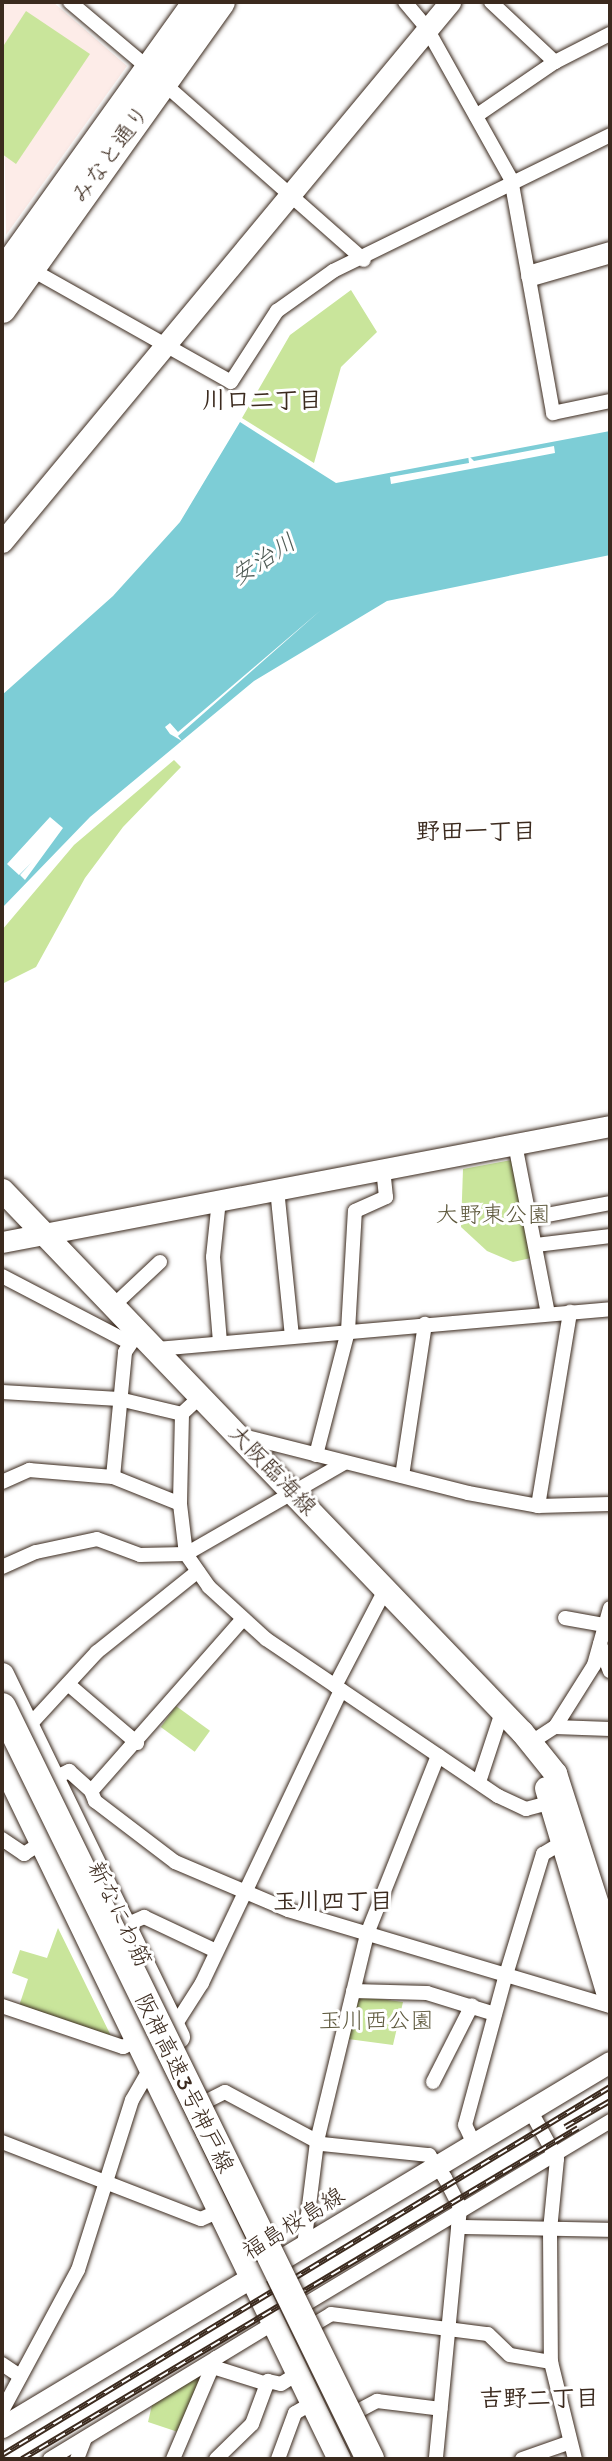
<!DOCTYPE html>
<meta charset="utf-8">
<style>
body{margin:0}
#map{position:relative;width:612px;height:2461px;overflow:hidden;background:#fff;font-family:Itim,"Klee One",sans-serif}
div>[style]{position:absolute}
.built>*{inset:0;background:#fdece8}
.green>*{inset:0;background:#c9e59b;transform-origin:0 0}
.water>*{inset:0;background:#7dcdd6}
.pier>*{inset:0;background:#fff}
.roads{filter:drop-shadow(0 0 2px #3b2a1e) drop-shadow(0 0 2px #3b2a1e)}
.street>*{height:14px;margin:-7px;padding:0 7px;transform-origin:7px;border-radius:7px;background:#fff}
.secondary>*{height:21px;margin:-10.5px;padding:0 10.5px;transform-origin:10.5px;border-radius:10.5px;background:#fff}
.primary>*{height:23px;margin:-11.5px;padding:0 11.5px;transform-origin:11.5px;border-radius:11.5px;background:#fff}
.highway>*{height:28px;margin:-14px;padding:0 14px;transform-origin:14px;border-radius:14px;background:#fff}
.rail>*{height:6px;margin-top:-3px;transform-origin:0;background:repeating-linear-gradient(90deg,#fff 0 10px,#3b2a1e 0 20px);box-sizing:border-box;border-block:2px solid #3b2a1e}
.bridges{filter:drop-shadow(0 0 2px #3b2a1e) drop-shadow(0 0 2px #3b2a1e)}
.highway-bridge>*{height:28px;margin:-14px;padding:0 14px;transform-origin:14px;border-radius:14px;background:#fff}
span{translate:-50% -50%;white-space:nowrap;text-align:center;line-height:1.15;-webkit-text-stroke:6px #fff;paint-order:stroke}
.street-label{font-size:23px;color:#3b2a1e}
.park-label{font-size:23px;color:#5e593d}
.neighbourhood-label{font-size:24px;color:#3b2a1e;font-weight:700}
.water-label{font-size:24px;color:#4f5b55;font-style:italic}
.frame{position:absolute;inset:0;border:4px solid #3b2a1e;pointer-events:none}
</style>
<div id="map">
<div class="built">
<div style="clip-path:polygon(2px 2px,53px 2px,127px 66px,6px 235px)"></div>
</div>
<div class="green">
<div style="clip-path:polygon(26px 11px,90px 54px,16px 164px,2px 154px,2px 48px)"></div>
<div style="clip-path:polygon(351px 290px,377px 332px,341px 367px,314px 463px,242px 418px,290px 335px)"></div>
<div style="clip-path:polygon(174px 760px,181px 767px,123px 827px,85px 878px,36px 967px,2px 984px,2px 930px,74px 845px)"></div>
<div style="clip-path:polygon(512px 1160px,531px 1258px,513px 1262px,487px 1251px,461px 1227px,463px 1169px)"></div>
<div style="left:176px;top:1706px;width:42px;height:26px;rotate:36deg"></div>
<div style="clip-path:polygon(58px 1928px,113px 2040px,19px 2006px,28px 1979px,12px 1973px,20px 1950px,47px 1958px)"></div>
<div style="clip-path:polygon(357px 1996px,403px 2002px,393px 2045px,348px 2039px)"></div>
<div style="clip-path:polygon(204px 2371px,178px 2432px,148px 2422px,152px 2405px)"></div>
</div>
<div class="water">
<div style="clip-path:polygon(240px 422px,336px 483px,610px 431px,610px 555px,387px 601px,254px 681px,90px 817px,2px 908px,2px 695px,113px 596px,180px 522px)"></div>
</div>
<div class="pier">
<div style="clip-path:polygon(554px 446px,555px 453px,391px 484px,390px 477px,469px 463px,468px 455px,474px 461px)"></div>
<div style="clip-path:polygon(321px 610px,178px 736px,182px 741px,170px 734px,165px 727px,170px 723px,178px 732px)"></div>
<div style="clip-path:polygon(50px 817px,63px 828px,25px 880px,20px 875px,32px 862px,19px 875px,7px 864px)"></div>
</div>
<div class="roads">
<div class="street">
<div style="left:70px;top:2px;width:101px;rotate:40.2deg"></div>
<div style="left:405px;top:2px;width:33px;rotate:50deg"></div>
<div style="left:426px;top:27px;width:174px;rotate:60.8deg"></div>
<div style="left:511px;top:179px;width:238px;rotate:79.8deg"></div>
<div style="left:553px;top:413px;width:58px;rotate:-11.9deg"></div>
<div style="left:491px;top:2px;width:88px;rotate:43.2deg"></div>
<div style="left:162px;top:82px;width:269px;rotate:41.4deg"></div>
<div style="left:476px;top:116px;width:96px;rotate:-34.4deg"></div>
<div style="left:555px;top:62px;width:62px;rotate:-27deg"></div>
<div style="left:27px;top:267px;width:234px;rotate:29.4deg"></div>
<div style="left:231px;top:382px;width:85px;rotate:-57.1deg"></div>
<div style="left:277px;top:311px;width:69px;rotate:-35.5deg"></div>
<div style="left:333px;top:271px;width:309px;rotate:-26.1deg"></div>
<div style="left:515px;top:1144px;width:172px;rotate:79deg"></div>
<div style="left:277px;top:1189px;width:148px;rotate:84.2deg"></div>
<div style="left:219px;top:1200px;width:57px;rotate:96deg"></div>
<div style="left:213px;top:1257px;width:85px;rotate:85.3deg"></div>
<div style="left:531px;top:1218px;width:80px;rotate:-10.8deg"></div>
<div style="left:536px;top:1245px;width:75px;rotate:-6.9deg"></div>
<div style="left:2px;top:1276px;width:142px;rotate:27.6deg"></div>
<div style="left:114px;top:1305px;width:63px;rotate:-43.1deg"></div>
<div style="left:157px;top:1349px;width:455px;rotate:-5deg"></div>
<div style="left:2px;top:1392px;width:117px;rotate:3.4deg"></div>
<div style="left:119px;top:1399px;width:65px;rotate:13.4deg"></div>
<div style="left:201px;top:1396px;width:26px;rotate:137deg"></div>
<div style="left:182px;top:1414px;width:90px;rotate:91.3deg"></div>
<div style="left:180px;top:1504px;width:50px;rotate:83.2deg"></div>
<div style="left:186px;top:1554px;width:40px;rotate:55.1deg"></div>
<div style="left:209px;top:1587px;width:77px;rotate:42.4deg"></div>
<div style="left:266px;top:1639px;width:280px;rotate:34.1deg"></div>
<div style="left:498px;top:1796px;width:31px;rotate:25deg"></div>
<div style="left:526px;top:1809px;width:27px;rotate:-15deg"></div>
<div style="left:239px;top:1435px;width:236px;rotate:14.2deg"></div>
<div style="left:468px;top:1493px;width:71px;rotate:10.5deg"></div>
<div style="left:538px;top:1506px;width:72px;rotate:-1.6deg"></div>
<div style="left:316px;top:1455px;width:128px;rotate:-75.5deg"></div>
<div style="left:348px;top:1331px;width:120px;rotate:-86.7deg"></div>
<div style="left:355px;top:1211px;width:34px;rotate:-24deg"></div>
<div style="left:386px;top:1197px;width:28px;rotate:-96deg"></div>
<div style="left:402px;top:1476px;width:154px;rotate:-81.4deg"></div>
<div style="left:113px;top:1477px;width:126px;rotate:-84.5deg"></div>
<div style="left:125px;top:1352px;width:25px;rotate:-56deg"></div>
<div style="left:2px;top:1482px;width:30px;rotate:-24deg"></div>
<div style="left:29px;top:1470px;width:84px;rotate:4.8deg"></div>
<div style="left:113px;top:1477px;width:72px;rotate:21.9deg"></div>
<div style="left:538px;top:1506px;width:197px;rotate:-80.6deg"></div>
<div style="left:2px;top:1567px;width:37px;rotate:-24deg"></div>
<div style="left:36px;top:1552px;width:62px;rotate:-12deg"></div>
<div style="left:97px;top:1539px;width:46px;rotate:20.4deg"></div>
<div style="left:140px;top:1555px;width:46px;rotate:-1.2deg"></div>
<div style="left:186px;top:1554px;width:182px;rotate:-29.9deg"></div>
<div style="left:565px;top:1618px;width:46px;rotate:10.1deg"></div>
<div style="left:242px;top:1620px;width:228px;rotate:131.4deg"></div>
<div style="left:91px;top:1791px;width:11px;rotate:68deg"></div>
<div style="left:95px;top:1801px;width:101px;rotate:37.3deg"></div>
<div style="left:175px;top:1862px;width:123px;rotate:23deg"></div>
<div style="left:288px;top:1910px;width:336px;rotate:16.6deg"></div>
<div style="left:600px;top:1644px;width:29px;rotate:70deg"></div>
<div style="left:68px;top:1684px;width:91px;rotate:40.5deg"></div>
<div style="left:335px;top:1686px;width:110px;rotate:-62.5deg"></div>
<div style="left:555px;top:1727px;width:55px;rotate:2.1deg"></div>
<div style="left:530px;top:1743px;width:30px;rotate:-33deg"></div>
<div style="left:555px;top:1727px;width:73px;rotate:-57.8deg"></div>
<div style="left:594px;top:1665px;width:59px;rotate:-74.3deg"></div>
<div style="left:2px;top:1755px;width:140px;rotate:-47.3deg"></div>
<div style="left:97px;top:1652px;width:129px;rotate:-38.7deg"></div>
<div style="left:54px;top:1778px;width:17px;rotate:-25deg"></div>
<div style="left:69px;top:1771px;width:30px;rotate:42deg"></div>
<div style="left:479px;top:1782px;width:77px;rotate:-71.8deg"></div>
<div style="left:2px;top:1839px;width:27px;rotate:34deg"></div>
<div style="left:24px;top:1854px;width:20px;rotate:-33deg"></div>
<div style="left:126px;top:1925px;width:20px;rotate:-24deg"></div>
<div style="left:144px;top:1917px;width:80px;rotate:25.3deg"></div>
<div style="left:353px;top:1991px;width:74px;rotate:1.5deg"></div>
<div style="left:427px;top:1993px;width:71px;rotate:17.2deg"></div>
<div style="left:2px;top:2006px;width:128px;rotate:18.7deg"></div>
<div style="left:123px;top:2047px;width:12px;rotate:-24deg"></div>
<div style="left:172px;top:2030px;width:56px;rotate:-57.4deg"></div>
<div style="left:202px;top:1983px;width:324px;rotate:-64.6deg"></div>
<div style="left:433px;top:2082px;width:86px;rotate:-63.1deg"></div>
<div style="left:207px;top:2101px;width:20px;rotate:-27deg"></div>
<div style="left:225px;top:2092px;width:110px;rotate:28.2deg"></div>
<div style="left:322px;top:2144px;width:108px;rotate:5.9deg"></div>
<div style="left:429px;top:2155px;width:28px;rotate:55deg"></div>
<div style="left:445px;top:2178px;width:34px;rotate:63deg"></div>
<div style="left:460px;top:2208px;width:252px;rotate:95.5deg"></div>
<div style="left:530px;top:2110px;width:56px;rotate:61.1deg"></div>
<div style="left:557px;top:2159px;width:71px;rotate:95.6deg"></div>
<div style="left:550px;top:2230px;width:132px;rotate:89.6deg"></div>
<div style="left:551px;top:2362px;width:100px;rotate:76.1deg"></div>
<div style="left:2px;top:2142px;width:213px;rotate:21.2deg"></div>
<div style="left:201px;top:2219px;width:17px;rotate:-24deg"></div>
<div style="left:474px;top:2144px;width:21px;rotate:-115deg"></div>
<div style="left:465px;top:2125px;width:152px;rotate:-74.8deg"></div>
<div style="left:505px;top:1978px;width:130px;rotate:-73deg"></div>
<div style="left:543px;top:1854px;width:21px;rotate:-31deg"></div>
<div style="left:458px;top:2227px;width:152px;rotate:1.1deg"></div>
<div style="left:304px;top:2246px;width:106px;rotate:-82.9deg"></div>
<div style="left:317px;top:2141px;width:213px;rotate:-76.4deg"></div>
<div style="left:367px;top:1934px;width:192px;rotate:-68.3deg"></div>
<div style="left:304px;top:2305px;width:357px;rotate:-31deg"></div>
<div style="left:313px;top:2325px;width:21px;rotate:-31deg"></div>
<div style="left:331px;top:2314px;width:158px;rotate:7.3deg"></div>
<div style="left:488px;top:2334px;width:30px;rotate:44deg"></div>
<div style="left:510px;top:2355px;width:42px;rotate:9.7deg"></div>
<div style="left:2px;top:2364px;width:22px;rotate:34deg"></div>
<div style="left:213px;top:2367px;width:57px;rotate:17.5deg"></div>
<div style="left:2px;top:2411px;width:160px;rotate:-61.7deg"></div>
<div style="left:78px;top:2270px;width:178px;rotate:-72.4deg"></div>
<div style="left:132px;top:2100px;width:39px;rotate:-60deg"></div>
<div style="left:356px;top:2412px;width:24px;rotate:-28deg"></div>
<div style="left:377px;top:2401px;width:64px;rotate:7.1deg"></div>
<div style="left:50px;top:2459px;width:260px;rotate:-31.3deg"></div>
<div style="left:77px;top:2459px;width:22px;rotate:-69deg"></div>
<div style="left:173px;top:2459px;width:110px;rotate:-66.9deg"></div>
<div style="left:216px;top:2459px;width:50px;rotate:-44.2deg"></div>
<div style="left:252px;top:2424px;width:46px;rotate:-69.6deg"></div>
<div style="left:268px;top:2381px;width:13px;rotate:13deg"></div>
<div style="left:281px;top:2384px;width:19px;rotate:-32deg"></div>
<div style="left:278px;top:2459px;width:49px;rotate:-69.7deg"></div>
<div style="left:295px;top:2413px;width:20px;rotate:-30deg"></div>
<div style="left:522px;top:2459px;width:49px;rotate:-19.2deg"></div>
</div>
<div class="secondary">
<div style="left:531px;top:275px;width:82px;rotate:-16.2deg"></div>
<div style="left:2px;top:542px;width:702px;rotate:-50.32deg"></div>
<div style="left:2px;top:1242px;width:619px;rotate:-10.8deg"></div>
<div style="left:2px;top:2427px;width:709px;rotate:-30.98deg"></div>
</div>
<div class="primary">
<div style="left:2px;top:1190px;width:751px;rotate:46.19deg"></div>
<div style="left:522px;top:1732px;width:53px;rotate:51.2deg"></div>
<div style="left:555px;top:1773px;width:180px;rotate:72.2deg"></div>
<div style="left:2px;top:1674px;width:403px;rotate:64.1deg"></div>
<div style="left:2px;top:1762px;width:774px;rotate:64.2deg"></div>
<div style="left:546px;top:1788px;width:222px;rotate:73.3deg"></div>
</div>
<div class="highway">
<div style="left:3px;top:273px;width:333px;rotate:-54.4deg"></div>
<div style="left:2px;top:309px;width:377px;rotate:-54.5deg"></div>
</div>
</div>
<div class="rail">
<div style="left:565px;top:2127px;width:52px;rotate:-30deg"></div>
<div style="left:2px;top:2455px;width:711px;rotate:-31.18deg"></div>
<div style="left:22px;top:2459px;width:647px;rotate:-30.77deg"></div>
</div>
<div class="bridges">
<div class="highway-bridge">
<div style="left:2px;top:1707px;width:837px;rotate:63.92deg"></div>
</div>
</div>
<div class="street-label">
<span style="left:110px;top:154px;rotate:-54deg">みなと通り</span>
<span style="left:273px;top:1470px;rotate:46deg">大阪臨海線</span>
<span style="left:120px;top:1914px;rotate:64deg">新なにわ筋</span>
<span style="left:185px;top:2083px;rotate:64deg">阪神高速3号神戸線</span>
<span style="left:293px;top:2223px;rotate:-32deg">福島桜島線</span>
</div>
<div class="park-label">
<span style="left:493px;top:1214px">大野東公園</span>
<span style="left:376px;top:2020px">玉川西公園</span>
</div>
<div class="neighbourhood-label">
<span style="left:262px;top:400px">川口二丁目</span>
<span style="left:476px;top:831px">野田一丁目</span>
<span style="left:333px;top:1901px">玉川四丁目</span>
<span style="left:539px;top:2398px">吉野二丁目</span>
</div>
<div class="water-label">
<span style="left:263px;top:559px;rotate:-33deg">安治川</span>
</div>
<div class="frame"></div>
</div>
